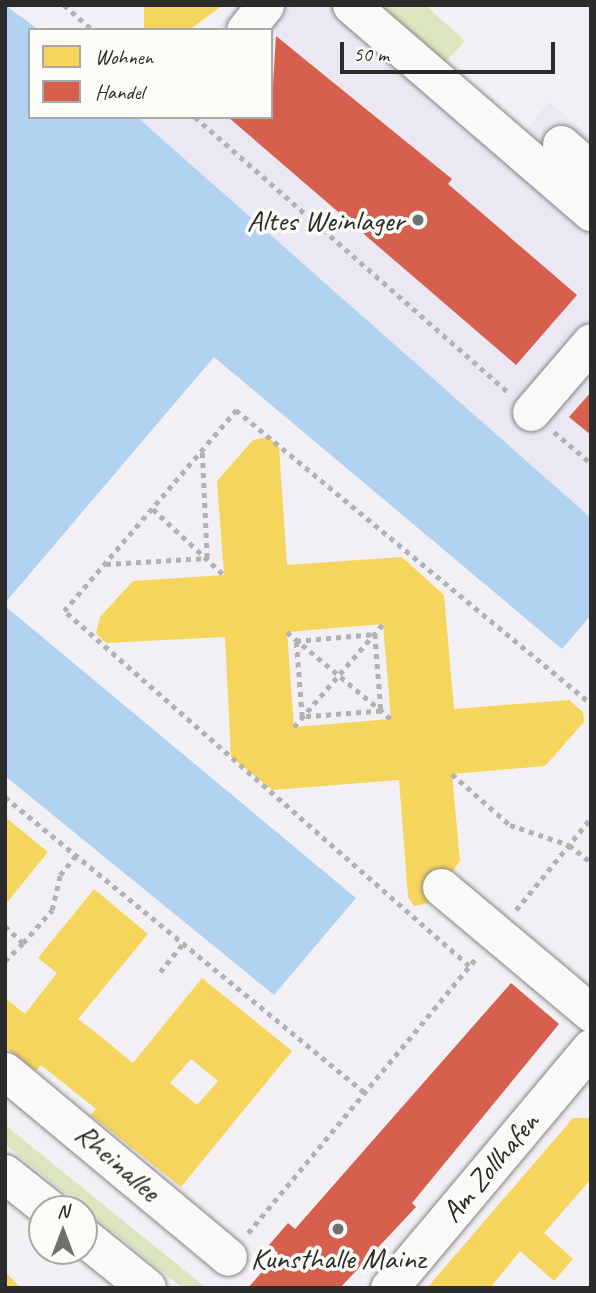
<!DOCTYPE html>
<style>
body{margin:0}
#map{position:relative;width:596px;height:1293px;overflow:hidden;background:#f2f0f4;font-family:Caveat,sans-serif}
div>[style]{position:absolute}
.built>*{inset:0;background:#ebe7f3}
.green>*{inset:0;background:#dbe6bf;transform-origin:0 0}
.water>*{inset:0;background:#b2d2f2}
.homes>*{inset:0;background:#f6d55c}
.shops>*{inset:0;background:#d6604d}
.path>*{height:4.5px;margin-top:-2.25px;transform-origin:0;background:repeating-linear-gradient(90deg,#b3b2b2 0 5px,transparent 0 10px)}
.roads{filter:drop-shadow(0 0 2px #858485) drop-shadow(0 0 2px #858485)}
.minor>*{height:37px;margin:-18.5px;padding:0 18.5px;transform-origin:18.5px;border-radius:18.5px;background:#faf9f8}
.major>*{height:38px;margin:-19px;padding:0 19px;transform-origin:19px;border-radius:19px;background:#faf9f8}
.dots>*{width:19px;height:19px;translate:-50% -50%;box-sizing:border-box;border:4px solid #fdfcf7;border-radius:50%}
span{translate:-50% -50%;white-space:nowrap;text-align:center;line-height:1.15;-webkit-text-stroke:7px #fdfcf7;paint-order:stroke}
.poi-label{font-size:30px;color:#2b2b2b}
.right{translate:-100% -50%;text-align:right}
.street-label{font-size:30px;color:#2b2b2b}
.frame{position:absolute;inset:0;border:7px solid #2b2b2b;pointer-events:none}
.legend{position:absolute;left:28px;top:28px;width:245px;height:91px;box-sizing:border-box;background:#fdfcf7;border:2px solid #a9a8a5;margin:0;padding:9px 12px;list-style:none;font-size:21px;color:#2b2b2b}
.legend li{display:flex;align-items:center;gap:14px;height:35px}
.legend b{width:35px;border:2px solid #a9a8a5}
.north{position:absolute;left:28px;top:1195px;width:70px;height:70px;box-sizing:border-box;background:#fdfcf7;border:2px solid #a9a8a5;border-radius:50%;rotate:0deg;font-size:19px;font-weight:700;line-height:28px;text-align:center;color:#2b2b2b}
.north::after{content:'';display:block;margin:auto;width:24px;height:32px;background:#717071;clip-path:polygon(50% 0,100% 100%,50% 72%,0 100%)}
.scale{position:absolute;left:340px;top:42px;width:215px;height:32px;box-sizing:border-box;border:4px solid #2b2b2b;border-top:0;padding-left:9px;font-size:21px;line-height:24px;white-space:nowrap;color:#2b2b2b;-webkit-text-stroke:5px #fdfcf7;paint-order:stroke}
</style>
<div id="map">
<div class="built">
<div style="clip-path:polygon(237px 5px,351px 5px,514px 145px,549px 102px,591px 137px,591px 518px,137px 117px,271px 117px,271px 30px,216px 30px)"></div>
</div>
<div class="green">
<div style="clip-path:polygon(373px 5px,425px 5px,465px 41px,442px 66px)"></div>
<div style="left:5px;top:1125px;width:260px;height:15px;rotate:39deg"></div>
</div>
<div class="water">
<div style="clip-path:polygon(5px 5px,39px 30px,30px 30px,30px 117px,137px 117px,591px 518px,591px 615px,562px 649px,214px 357px,5px 603px)"></div>
<div style="clip-path:polygon(5px 606px,356px 898px,274px 995px,5px 776px)"></div>
</div>
<div class="homes">
<div style="clip-path:polygon(144px 5px,223px 5px,189px 30px,144px 30px)"></div>
<div style="clip-path:polygon(evenodd,268px 437px,279px 447px,287px 565px,402px 557px,444px 595px,454px 709px,569px 700px,583px 712px,584px 722px,545px 766px,452px 774px,460px 861px,429px 903px,414px 906px,408px 897px,399px 780px,272px 790px,231px 757px,225px 637px,106px 643px,96px 633px,100px 617px,133px 581px,224px 575px,217px 481px,253px 440px,268px 437px,383px 624px,391px 719px,294px 727px,287px 632px,383px 624px)"></div>
<div style="clip-path:polygon(5px 817px,48px 852px,5px 905px)"></div>
<div style="clip-path:polygon(evenodd,94px 889px,148px 934px,78px 1019px,105px 1040px,133px 1063px,202px 978px,292px 1051px,181px 1187px,91px 1115px,96px 1109px,41px 1065px,36px 1071px,5px 1047px,5px 998px,25px 1014px,57px 973px,38px 958px,94px 889px,191px 1059px,218px 1081px,197px 1105px,170px 1083px,191px 1059px)"></div>
<div style="clip-path:polygon(573px 1118px,591px 1118px,591px 1179px,544px 1233px,573px 1259px,554px 1281px,520px 1251px,490px 1288px,427px 1288px)"></div>
<div style="clip-path:polygon(5px 1272px,21px 1288px,5px 1288px)"></div>
</div>
<div class="shops">
<div style="clip-path:polygon(276px 36px,452px 179px,448px 184px,577px 295px,516px 365px,228px 117px,271px 117px)"></div>
<div style="clip-path:polygon(591px 392px,591px 435px,569px 417px)"></div>
<div style="clip-path:polygon(511px 983px,559px 1024px,412px 1203px,416px 1207px,340px 1288px,248px 1288px,278px 1253px,269px 1245px,288px 1223px,295px 1229px)"></div>
</div>
<div class="path">
<div style="left:64px;top:5px;width:38px;rotate:41deg"></div>
<div style="left:195px;top:117px;width:417px;rotate:41.3deg"></div>
<div style="left:554px;top:432px;width:48px;rotate:40deg"></div>
<div style="left:153px;top:509px;width:97px;rotate:42.9deg"></div>
<div style="left:106px;top:564px;width:101px;rotate:-3.4deg"></div>
<div style="left:207px;top:558px;width:107px;rotate:-92.7deg"></div>
<div style="left:287px;top:632px;width:136px;rotate:39.9deg"></div>
<div style="left:375px;top:634px;width:77px;rotate:85.5deg"></div>
<div style="left:381px;top:711px;width:79px;rotate:175.7deg"></div>
<div style="left:302px;top:717px;width:76px;rotate:-94.5deg"></div>
<div style="left:296px;top:641px;width:79px;rotate:-5.1deg"></div>
<div style="left:294px;top:727px;width:136px;rotate:-49.2deg"></div>
<div style="left:452px;top:774px;width:77px;rotate:41.3deg"></div>
<div style="left:510px;top:825px;width:62px;rotate:18.7deg"></div>
<div style="left:569px;top:845px;width:28px;rotate:38deg"></div>
<div style="left:5px;top:797px;width:466px;rotate:39.4deg"></div>
<div style="left:516px;top:910px;width:119px;rotate:-50.8deg"></div>
<div style="left:5px;top:926px;width:25px;rotate:43deg"></div>
<div style="left:23px;top:943px;width:44px;rotate:-48.7deg"></div>
<div style="left:52px;top:910px;width:36px;rotate:-77deg"></div>
<div style="left:60px;top:875px;width:26px;rotate:-51deg"></div>
<div style="left:5px;top:961px;width:25px;rotate:-45deg"></div>
<div style="left:469px;top:966px;width:539px;rotate:-138.76deg"></div>
<div style="left:64px;top:611px;width:265px;rotate:-49.4deg"></div>
<div style="left:236px;top:410px;width:461px;rotate:39.6deg"></div>
<div style="left:160px;top:972px;width:36px;rotate:-51deg"></div>
<div style="left:248px;top:1233px;width:359px;rotate:-50.3deg"></div>
</div>
<div class="roads">
<div class="minor">
<div style="left:351px;top:5px;width:317px;rotate:40.8deg"></div>
<div style="left:245px;top:30px;width:32px;rotate:-51deg"></div>
<div style="left:561px;top:144px;width:40px;rotate:41deg"></div>
<div style="left:531px;top:412px;width:92px;rotate:-49.4deg"></div>
<div style="left:441px;top:887px;width:196px;rotate:40deg"></div>
<div style="left:5px;top:1071px;width:290px;rotate:39.8deg"></div>
<div style="left:389px;top:1288px;width:314px;rotate:-50deg"></div>
</div>
<div class="major">
<div style="left:5px;top:1174px;width:56px;rotate:38.5deg"></div>
<div style="left:84px;top:1237px;width:81px;rotate:39deg"></div>
</div>
</div>
<div class="dots">
<div style="left:418px;top:220px;background:#717071"></div>
<div style="left:338px;top:1229px;background:#717071"></div>
</div>
<div class="poi-label">
<span class="right" style="left:404px;top:220px">Altes Weinlager</span>
<span style="left:338px;top:1258px">Kunsthalle Mainz</span>
</div>
<div class="street-label">
<span style="left:118px;top:1162px;rotate:41deg">Rheinallee</span>
<span style="left:490px;top:1167px;rotate:-50deg">Am Zollhafen</span>
</div>
<div class="frame"></div>
<ul class="legend">
<li><b style="height:19px;background:#f6d55c"></b>Wohnen</li>
<li><b style="height:19px;background:#d6604d"></b>Handel</li>
</ul>
<div class="north">N</div>
<div class="scale">50 m</div>
</div>
